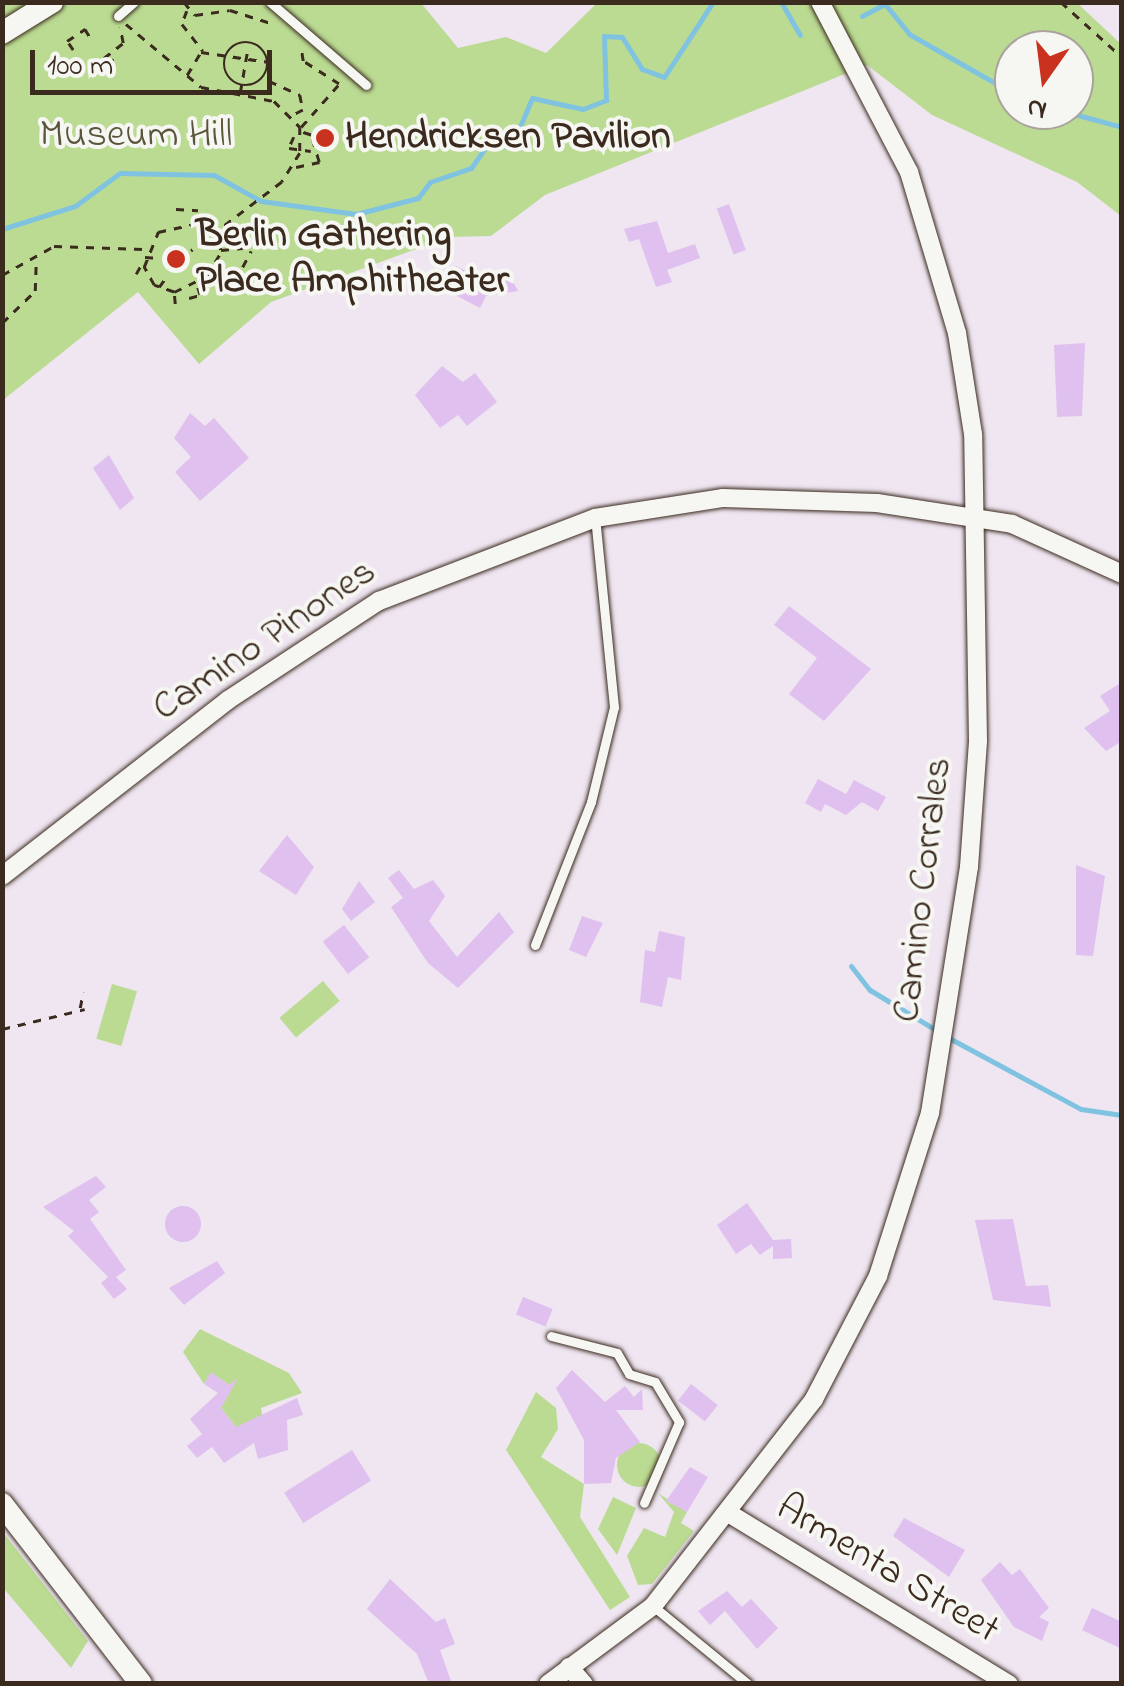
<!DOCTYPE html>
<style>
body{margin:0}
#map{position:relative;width:1124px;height:1686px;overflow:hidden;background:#efe6f1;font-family:"Indie Flower",sans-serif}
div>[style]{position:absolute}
.green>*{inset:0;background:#bbdb93;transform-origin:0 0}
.round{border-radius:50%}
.stream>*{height:5px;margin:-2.5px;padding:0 2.5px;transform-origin:2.5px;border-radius:2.5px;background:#80c3e1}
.building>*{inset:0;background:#dfc0ee;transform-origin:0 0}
.path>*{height:2.5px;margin-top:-1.25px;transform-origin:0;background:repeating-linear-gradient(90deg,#3b2a1e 0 8px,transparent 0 16px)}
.path>.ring{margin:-1.25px;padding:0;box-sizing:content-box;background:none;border:2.5px solid #3b2a1e;border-radius:50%}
.roads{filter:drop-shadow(0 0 2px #3b2a1e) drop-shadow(0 0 2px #3b2a1e)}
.service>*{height:9px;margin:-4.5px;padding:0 4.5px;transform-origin:4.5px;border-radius:4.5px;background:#f6f6f2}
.minor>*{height:18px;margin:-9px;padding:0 9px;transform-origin:9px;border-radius:9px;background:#f6f6f2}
.tertiary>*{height:22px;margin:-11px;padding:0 11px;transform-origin:11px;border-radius:11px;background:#f6f6f2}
.dots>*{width:28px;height:28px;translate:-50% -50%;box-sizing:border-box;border:5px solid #f6f6f2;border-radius:50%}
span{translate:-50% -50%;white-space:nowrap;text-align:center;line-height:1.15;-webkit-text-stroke:8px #f6f6f2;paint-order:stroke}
.park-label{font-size:40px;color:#5b563b}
.poi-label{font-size:40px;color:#3b2a1e;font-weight:700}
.left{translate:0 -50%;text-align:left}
.street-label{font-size:40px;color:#3b2a1e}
.frame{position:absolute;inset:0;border:5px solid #3b2a1e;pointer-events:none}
.north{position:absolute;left:994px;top:30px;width:100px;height:100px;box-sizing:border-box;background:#f6f6f2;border:2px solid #aba49d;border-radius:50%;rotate:194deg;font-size:28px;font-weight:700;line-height:40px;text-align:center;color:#3b2a1e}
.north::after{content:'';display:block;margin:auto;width:35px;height:45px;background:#c8321e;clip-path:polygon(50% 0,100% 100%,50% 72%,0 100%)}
.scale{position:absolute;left:30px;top:50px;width:242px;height:45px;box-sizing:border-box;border:5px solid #3b2a1e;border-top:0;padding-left:12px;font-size:30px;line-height:35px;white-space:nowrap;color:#3b2a1e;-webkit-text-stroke:8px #f6f6f2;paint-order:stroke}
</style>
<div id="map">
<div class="green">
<div style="clip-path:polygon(evenodd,1076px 2px,1121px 44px,1121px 216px,1077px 182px,932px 115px,867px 65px,545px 195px,491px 236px,449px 237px,271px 302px,199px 364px,138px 292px,3px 400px,3px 3px,421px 3px,458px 48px,506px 37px,546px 53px,597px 3px,1076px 2px,1014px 50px,1074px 50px,1074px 110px,1014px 110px,1014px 50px)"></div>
<div style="left:323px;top:981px;width:26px;height:57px;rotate:50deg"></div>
<div style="left:112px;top:984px;width:26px;height:57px;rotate:16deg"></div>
<div style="clip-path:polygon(200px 1329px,289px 1373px,302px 1393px,261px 1408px,263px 1420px,243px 1436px,221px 1408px,232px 1387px,211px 1373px,204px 1384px,183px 1352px)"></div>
<div style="clip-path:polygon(536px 1392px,556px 1408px,558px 1429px,541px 1457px,584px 1484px,580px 1517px,630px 1597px,610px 1610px,506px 1450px)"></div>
<div class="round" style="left:617px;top:1443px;width:44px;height:44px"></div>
<div style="clip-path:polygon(658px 1493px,687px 1512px,681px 1523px,694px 1531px,652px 1584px,638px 1585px,627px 1556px,644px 1528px,665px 1537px,674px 1512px)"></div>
<div style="clip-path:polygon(613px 1497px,636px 1508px,617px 1555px,598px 1529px)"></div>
<div style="clip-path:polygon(2px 1531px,88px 1641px,71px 1668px,5px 1590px)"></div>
</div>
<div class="stream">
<div style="left:781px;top:2px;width:38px;rotate:60deg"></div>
<div style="left:862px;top:16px;width:26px;rotate:-28deg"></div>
<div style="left:885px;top:4px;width:38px;rotate:51deg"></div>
<div style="left:909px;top:34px;width:121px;rotate:29.7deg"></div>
<div style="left:1059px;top:110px;width:65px;rotate:15.1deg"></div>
<div style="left:2px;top:229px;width:77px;rotate:-17.5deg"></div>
<div style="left:75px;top:206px;width:56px;rotate:-36.3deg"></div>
<div style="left:120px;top:173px;width:94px;rotate:1.2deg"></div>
<div style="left:214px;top:175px;width:54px;rotate:29deg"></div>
<div style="left:261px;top:201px;width:96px;rotate:7.8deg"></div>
<div style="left:356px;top:214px;width:64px;rotate:-14.5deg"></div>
<div style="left:418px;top:198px;width:20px;rotate:-53deg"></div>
<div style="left:430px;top:182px;width:43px;rotate:-18.9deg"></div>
<div style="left:471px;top:168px;width:32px;rotate:-55deg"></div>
<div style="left:489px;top:142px;width:23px;rotate:15deg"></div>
<div style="left:511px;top:148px;width:54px;rotate:-67.2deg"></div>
<div style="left:532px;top:98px;width:52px;rotate:12.2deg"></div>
<div style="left:583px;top:109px;width:25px;rotate:-21deg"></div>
<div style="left:606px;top:100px;width:64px;rotate:-91.8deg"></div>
<div style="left:604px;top:36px;width:18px;rotate:3deg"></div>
<div style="left:622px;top:37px;width:38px;rotate:58deg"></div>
<div style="left:642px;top:69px;width:23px;rotate:20deg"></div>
<div style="left:664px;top:77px;width:90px;rotate:-56.8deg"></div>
<div style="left:851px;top:966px;width:31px;rotate:52deg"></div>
<div style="left:870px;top:990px;width:81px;rotate:31.3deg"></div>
<div style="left:949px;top:1038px;width:150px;rotate:28.3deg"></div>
<div style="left:1081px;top:1109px;width:41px;rotate:8.3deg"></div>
</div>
<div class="building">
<div style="left:729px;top:204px;width:49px;height:13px;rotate:70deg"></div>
<div style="clip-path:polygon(657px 221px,668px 253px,695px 244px,700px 258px,667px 270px,672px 282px,656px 287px,639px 239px,629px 242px,624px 229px)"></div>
<div style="clip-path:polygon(456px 266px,484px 280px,507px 270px,518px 291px,486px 296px,480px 308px,438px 286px)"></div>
<div style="clip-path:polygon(1085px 343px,1082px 416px,1057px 417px,1054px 345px)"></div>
<div style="clip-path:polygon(442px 366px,463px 382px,475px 373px,497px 402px,467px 426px,458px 415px,440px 428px,415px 395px)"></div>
<div style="clip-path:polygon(190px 413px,205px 426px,214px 418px,249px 458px,200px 501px,175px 472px,191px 457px,174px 438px)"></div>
<div style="clip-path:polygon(109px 455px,134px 498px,120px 510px,93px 468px)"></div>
<div style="clip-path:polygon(789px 606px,871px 669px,824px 721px,789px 694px,817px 658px,774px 625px)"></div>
<div style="clip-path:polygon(1122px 682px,1122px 741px,1106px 751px,1084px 728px,1110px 711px,1100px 696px)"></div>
<div style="clip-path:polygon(818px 779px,846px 794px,854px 780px,886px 797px,878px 811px,862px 802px,846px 815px,825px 804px,821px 812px,805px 803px)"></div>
<div style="clip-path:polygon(287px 835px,314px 867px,296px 895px,259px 871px)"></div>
<div style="clip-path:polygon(1076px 865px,1105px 876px,1093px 956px,1076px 955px)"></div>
<div style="clip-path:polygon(399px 870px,414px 889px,433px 880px,445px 896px,429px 921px,457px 957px,499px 912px,514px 932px,458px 988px,428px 963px,391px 907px,403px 898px,388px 878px)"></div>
<div style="clip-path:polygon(359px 881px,375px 902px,351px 921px,342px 909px)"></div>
<div style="clip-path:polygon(582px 916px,603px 923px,586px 957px,569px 950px)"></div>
<div style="left:344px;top:925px;width:41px;height:27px;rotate:52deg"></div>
<div style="clip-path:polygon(659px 931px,685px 937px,681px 980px,668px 977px,662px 1007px,640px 1002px,645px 950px,655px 952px)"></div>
<div style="clip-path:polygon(96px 1176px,106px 1187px,89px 1200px,99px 1212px,90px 1219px,126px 1270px,116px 1277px,127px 1289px,114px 1299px,101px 1283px,108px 1277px,68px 1236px,74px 1231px,43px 1207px)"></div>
<div style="clip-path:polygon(747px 1203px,773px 1240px,791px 1239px,792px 1258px,773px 1259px,773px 1246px,760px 1255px,751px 1244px,736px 1254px,717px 1225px)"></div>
<div class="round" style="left:165px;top:1206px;width:36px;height:36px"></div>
<div style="clip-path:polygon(1013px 1219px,1026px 1286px,1048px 1285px,1051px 1307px,993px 1300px,975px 1220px)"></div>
<div style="clip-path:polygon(217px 1261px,225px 1273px,184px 1305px,169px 1288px)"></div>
<div style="left:523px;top:1297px;width:32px;height:19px;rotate:22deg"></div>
<div style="clip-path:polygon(572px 1370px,605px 1402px,625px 1386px,634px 1397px,642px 1389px,643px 1410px,616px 1410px,640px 1442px,616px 1458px,611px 1483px,584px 1484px,584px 1440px,556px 1388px)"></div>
<div style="clip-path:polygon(211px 1372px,229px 1385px,238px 1378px,221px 1408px,236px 1427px,297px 1398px,303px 1415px,287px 1420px,288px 1450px,258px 1459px,254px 1443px,224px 1463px,212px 1447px,197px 1458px,187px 1446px,202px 1434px,190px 1419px,218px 1393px,204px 1384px)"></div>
<div style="left:691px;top:1384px;width:34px;height:21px;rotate:38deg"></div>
<div style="left:352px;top:1450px;width:36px;height:80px;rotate:58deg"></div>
<div style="clip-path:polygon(690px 1467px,708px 1477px,687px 1512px,666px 1501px)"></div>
<div style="clip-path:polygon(904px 1518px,965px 1550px,949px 1577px,893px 1536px)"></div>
<div style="clip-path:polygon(1000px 1562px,1012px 1575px,1020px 1569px,1049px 1608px,1039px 1617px,1049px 1622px,1042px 1641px,1014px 1627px,981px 1580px)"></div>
<div style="clip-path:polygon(390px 1579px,436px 1622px,445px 1618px,455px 1644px,440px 1650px,452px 1684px,429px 1684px,417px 1654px,367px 1609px)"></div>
<div style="clip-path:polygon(727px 1591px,742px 1607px,751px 1599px,778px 1628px,757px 1649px,725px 1611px,710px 1625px,698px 1611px)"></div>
<div style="clip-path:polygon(1092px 1608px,1122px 1622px,1122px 1649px,1082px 1630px)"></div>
</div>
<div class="path">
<div style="left:184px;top:2px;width:17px;rotate:50deg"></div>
<div style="left:195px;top:15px;width:35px;rotate:-8deg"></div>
<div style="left:230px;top:10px;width:46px;rotate:17.7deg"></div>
<div style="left:1061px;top:2px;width:82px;rotate:42deg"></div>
<div style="left:187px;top:11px;width:14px;rotate:111deg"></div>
<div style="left:182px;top:24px;width:34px;rotate:52deg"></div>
<div style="left:126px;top:24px;width:98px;rotate:40deg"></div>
<div style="left:201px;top:87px;width:74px;rotate:10.9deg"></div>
<div style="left:274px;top:101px;width:37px;rotate:45deg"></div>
<div style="left:300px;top:127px;width:26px;rotate:90deg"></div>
<div style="left:300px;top:153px;width:34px;rotate:122deg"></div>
<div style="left:282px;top:182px;width:114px;rotate:142.8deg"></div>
<div class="ring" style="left:224px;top:42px;width:41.5px;height:41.5px"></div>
<div style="left:73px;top:50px;width:11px;rotate:-124deg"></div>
<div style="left:67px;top:41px;width:22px;rotate:-34deg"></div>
<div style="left:85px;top:29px;width:9px;rotate:58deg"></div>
<div style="left:114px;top:60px;width:24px;rotate:161deg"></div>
<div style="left:91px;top:68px;width:41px;rotate:-38deg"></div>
<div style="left:123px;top:43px;width:16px;rotate:-101deg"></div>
<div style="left:187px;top:75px;width:27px;rotate:-59deg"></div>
<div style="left:201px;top:52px;width:69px;rotate:8.4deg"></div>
<div style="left:269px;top:81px;width:34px;rotate:24deg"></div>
<div style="left:300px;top:95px;width:15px;rotate:79deg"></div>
<div style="left:303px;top:110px;width:11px;rotate:153deg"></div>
<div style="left:240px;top:93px;width:47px;rotate:-80.1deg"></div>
<div style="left:301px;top:127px;width:57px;rotate:-48.5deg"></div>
<div style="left:339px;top:84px;width:43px;rotate:-147.4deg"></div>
<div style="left:303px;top:61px;width:13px;rotate:-99deg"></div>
<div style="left:294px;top:137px;width:12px;rotate:114deg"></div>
<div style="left:289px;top:148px;width:22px;rotate:8deg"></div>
<div style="left:296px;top:167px;width:24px;rotate:-12deg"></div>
<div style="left:319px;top:162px;width:28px;rotate:-107deg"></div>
<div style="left:311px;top:135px;width:13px;rotate:-162deg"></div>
<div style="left:176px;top:209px;width:22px;rotate:3deg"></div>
<div style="left:195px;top:221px;width:16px;rotate:-43deg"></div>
<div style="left:145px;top:257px;width:14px;rotate:4deg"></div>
<div style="left:214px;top:271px;width:23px;rotate:25deg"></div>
<div style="left:235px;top:281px;width:34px;rotate:-62deg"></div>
<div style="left:136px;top:274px;width:13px;rotate:-61deg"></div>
<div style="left:2px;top:275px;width:60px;rotate:-29.1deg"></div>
<div style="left:54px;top:246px;width:89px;rotate:1.9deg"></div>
<div style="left:159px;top:287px;width:14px;rotate:-54deg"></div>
<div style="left:174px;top:292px;width:21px;rotate:-161deg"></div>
<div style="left:154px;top:285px;width:21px;rotate:-119deg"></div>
<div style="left:144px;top:267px;width:38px;rotate:-68deg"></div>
<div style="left:158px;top:232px;width:42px;rotate:-12.4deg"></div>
<div style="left:199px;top:223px;width:21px;rotate:25deg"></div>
<div style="left:218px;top:232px;width:18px;rotate:81deg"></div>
<div style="left:221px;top:250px;width:55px;rotate:-5.2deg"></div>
<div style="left:201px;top:294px;width:10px;rotate:-24deg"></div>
<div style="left:189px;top:298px;width:11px;rotate:-15deg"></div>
<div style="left:200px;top:295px;width:9px;rotate:-108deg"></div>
<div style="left:175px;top:304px;width:12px;rotate:-95deg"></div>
<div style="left:174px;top:292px;width:37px;rotate:-26deg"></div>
<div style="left:207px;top:276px;width:28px;rotate:-60deg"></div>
<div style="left:2px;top:323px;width:46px;rotate:-44.1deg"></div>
<div style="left:35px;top:291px;width:25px;rotate:-88deg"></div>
<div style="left:80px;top:1008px;width:16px;rotate:-79deg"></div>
<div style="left:2px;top:1029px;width:85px;rotate:-13.5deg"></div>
</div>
<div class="roads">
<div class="service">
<div style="left:270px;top:2px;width:127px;rotate:40.8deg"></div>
<div style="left:118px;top:16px;width:21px;rotate:-41deg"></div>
<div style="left:535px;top:945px;width:154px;rotate:-68.6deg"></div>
<div style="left:591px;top:802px;width:98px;rotate:-76.4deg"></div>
<div style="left:614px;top:707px;width:190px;rotate:-95.7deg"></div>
<div style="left:551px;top:1336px;width:68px;rotate:14.4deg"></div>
<div style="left:617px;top:1353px;width:24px;rotate:60deg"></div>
<div style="left:629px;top:1374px;width:27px;rotate:17deg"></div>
<div style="left:655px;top:1382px;width:47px;rotate:59deg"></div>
<div style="left:679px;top:1422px;width:88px;rotate:113.4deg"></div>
<div style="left:653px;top:1606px;width:123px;rotate:39.4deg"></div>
</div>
<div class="minor">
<div style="left:2px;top:876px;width:286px;rotate:-37.9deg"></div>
<div style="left:228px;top:700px;width:181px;rotate:-33.3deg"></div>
<div style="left:379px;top:601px;width:231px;rotate:-21deg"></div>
<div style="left:595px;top:518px;width:130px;rotate:-8.9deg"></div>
<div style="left:723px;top:498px;width:154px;rotate:1.9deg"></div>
<div style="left:877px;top:503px;width:137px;rotate:8.8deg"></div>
<div style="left:1012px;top:524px;width:121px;rotate:24.4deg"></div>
<div style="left:730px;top:1514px;width:327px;rotate:31.4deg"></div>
<div style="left:569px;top:1667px;width:23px;rotate:49deg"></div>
<div style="left:548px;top:1684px;width:131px;rotate:-36.6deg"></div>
<div style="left:653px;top:1606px;width:262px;rotate:-52.1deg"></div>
<div style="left:814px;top:1399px;width:139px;rotate:-62.5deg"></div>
<div style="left:878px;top:1276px;width:171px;rotate:-72.3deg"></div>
<div style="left:930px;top:1113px;width:249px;rotate:-81deg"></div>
<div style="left:969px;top:867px;width:126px;rotate:-85.9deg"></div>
<div style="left:978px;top:741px;width:307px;rotate:-90.9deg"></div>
<div style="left:973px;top:434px;width:102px;rotate:-99deg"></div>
<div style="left:957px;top:333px;width:168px;rotate:-106.6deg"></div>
<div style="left:909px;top:172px;width:192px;rotate:-117.6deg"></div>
</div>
<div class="tertiary">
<div style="left:2px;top:33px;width:59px;rotate:-31.8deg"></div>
<div style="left:2px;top:1504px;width:227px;rotate:52.3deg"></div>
</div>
</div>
<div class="dots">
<div style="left:325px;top:138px;background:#c8321e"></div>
<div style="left:176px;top:259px;background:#c8321e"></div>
</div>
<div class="park-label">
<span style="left:136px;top:136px">Museum Hill</span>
</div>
<div class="poi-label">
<span class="left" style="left:345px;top:138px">Hendricksen Pavilion</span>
<span class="left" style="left:196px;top:259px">Berlin Gathering<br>Place Amphitheater</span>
</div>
<div class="street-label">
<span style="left:265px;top:641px;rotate:-34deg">Camino Pinones</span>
<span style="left:924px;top:890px;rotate:-83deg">Camino Corrales</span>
<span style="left:887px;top:1570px;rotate:31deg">Armenta Street</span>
</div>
<div class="frame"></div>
<div class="north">N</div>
<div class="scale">100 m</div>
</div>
